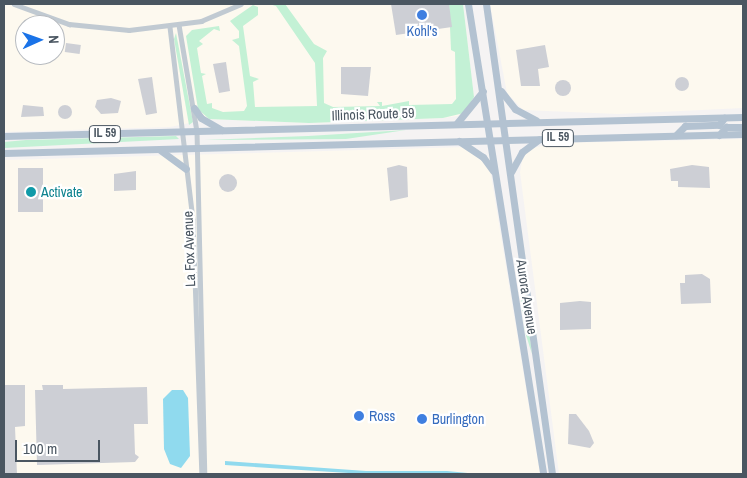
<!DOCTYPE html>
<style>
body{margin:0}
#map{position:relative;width:747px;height:478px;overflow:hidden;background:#f5f3f3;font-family:"Archivo Narrow",sans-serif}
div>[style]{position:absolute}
.commercial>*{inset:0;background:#fdf9ef}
.green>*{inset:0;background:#c3f1d5}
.water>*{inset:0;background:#90daee}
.building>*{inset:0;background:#cdcfd5;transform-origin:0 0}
.round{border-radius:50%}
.minor>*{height:4.5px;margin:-2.25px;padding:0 2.25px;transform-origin:2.25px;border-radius:2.25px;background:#c1cad2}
.primary>*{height:7px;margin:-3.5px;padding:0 3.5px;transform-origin:3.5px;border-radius:3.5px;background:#b3c2d1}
.dots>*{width:14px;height:14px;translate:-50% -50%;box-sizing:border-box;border:2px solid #fff;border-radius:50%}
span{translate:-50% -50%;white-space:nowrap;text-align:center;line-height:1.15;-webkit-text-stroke:4.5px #fff;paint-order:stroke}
.shield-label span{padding:1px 4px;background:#fff;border:1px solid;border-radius:4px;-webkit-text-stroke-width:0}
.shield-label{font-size:12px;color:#4a5661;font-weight:700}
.shop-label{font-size:14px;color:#366cbe}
.left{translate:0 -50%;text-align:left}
.street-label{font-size:14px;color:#4a5661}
.culture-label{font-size:14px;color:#0d838f}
.frame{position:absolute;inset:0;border:5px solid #4a5661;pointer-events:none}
.north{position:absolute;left:15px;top:15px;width:50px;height:50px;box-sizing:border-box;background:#fff;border:1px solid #b7bbc0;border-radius:50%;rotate:88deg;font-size:14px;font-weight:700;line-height:20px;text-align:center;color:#4a5661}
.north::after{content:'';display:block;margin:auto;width:18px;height:22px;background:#1a73e8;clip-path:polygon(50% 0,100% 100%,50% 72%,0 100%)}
.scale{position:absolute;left:15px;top:440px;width:85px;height:22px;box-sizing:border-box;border:2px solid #4a5661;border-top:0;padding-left:6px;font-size:15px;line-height:18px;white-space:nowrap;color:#4a5661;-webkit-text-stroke:4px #fff;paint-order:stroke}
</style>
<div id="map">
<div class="commercial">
<div style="clip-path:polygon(evenodd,4px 4px,463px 4px,474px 97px,458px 116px,443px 118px,309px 123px,209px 119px,170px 127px,4px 132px,4px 4px,25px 25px,55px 25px,55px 55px,25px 55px,25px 25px)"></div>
<div style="clip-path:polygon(490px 4px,743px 4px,743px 108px,618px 114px,523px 110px,507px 93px)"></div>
<div style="clip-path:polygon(743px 139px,743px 474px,559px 474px,520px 172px,523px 156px,532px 148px,557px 143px)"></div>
<div style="clip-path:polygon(467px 147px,490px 169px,540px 474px,4px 474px,4px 160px)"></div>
</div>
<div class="green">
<div style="clip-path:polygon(269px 4px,285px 4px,314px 44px,327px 51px,323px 58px,324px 103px,333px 107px,380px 106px,377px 102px,382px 102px,382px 106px,409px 101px,409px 105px,452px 104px,456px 99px,455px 52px,451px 50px,449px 4px,463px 4px,474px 97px,464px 113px,443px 118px,309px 123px,209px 119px,198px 109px,186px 36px,192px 30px,219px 26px,220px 31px,214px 29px,199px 41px,203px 44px,197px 48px,201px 73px,206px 74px,202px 76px,207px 104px,212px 103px,212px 108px,223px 112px,244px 111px,247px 106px,239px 46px,232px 40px,239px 38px,239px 31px,230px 21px,253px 5px,258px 7px,258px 15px,243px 26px,250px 76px,259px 79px,253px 82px,255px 107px,317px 106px,315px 63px,276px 6px)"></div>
<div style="clip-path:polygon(176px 33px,193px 122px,189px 125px,174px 39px)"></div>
<div style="clip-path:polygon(406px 130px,346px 139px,204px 140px,308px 136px)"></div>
<div style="clip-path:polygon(176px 136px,179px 139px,4px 148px,4px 142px,26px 140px)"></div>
<div style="clip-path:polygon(516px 261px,527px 314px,532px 354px,525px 332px)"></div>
</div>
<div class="water">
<div style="clip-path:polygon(172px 390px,183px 390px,188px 398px,190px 456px,181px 468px,170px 464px,164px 449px,163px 399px)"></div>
<div style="clip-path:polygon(225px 461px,366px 471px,447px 471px,478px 474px,364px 474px,225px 465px)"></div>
</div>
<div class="building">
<div style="clip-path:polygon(391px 4px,449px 4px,452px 27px,396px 35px)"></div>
<div style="left:66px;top:43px;width:15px;height:9px;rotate:8deg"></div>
<div style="clip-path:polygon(545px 45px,549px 67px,538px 69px,540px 86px,521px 86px,516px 50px)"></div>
<div style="clip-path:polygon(226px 62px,230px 91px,219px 93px,213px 64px)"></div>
<div style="clip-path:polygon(341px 67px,371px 67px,368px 96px,341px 94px)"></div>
<div style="clip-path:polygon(152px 77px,157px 113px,146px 115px,138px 79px)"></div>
<div class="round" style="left:675px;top:77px;width:14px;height:14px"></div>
<div class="round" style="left:555px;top:80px;width:16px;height:16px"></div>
<div style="clip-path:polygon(111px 98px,121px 101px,118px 113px,101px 114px,95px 107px,97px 100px)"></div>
<div style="clip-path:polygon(23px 105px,43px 107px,44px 116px,21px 117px)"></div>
<div class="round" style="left:58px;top:105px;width:14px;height:14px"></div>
<div style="clip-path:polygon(399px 165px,407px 167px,408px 197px,390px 201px,387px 168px)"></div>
<div style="clip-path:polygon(692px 165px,709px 167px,710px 188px,678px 187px,678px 181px,671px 181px,670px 169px)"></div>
<div style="left:18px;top:168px;width:25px;height:44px"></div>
<div style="clip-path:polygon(136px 171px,136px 190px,114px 191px,114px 174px)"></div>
<div class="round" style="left:219px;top:174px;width:18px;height:18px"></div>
<div style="clip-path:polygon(702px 274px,710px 279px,711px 303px,681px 304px,680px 283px,685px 283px,685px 275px)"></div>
<div style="clip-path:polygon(580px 301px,591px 302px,591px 329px,560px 330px,560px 303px)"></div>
<div style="clip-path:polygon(4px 385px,25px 385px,25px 426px,15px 427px,17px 474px,4px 474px)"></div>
<div style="clip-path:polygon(42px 385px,63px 385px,63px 389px,147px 387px,148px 424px,134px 424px,135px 454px,139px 457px,135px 462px,37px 465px,35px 390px,43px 390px)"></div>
<div style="clip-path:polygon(569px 414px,576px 414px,589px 431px,594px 443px,590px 448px,568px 444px)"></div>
</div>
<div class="minor">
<div style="left:14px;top:4px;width:59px;rotate:20deg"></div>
<div style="left:69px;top:24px;width:60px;rotate:5.7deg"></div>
<div style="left:129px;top:30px;width:73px;rotate:-7.1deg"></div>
<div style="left:201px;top:21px;width:43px;rotate:-23deg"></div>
<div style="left:179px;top:25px;width:108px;rotate:80.4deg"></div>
<div style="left:197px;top:131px;width:343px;rotate:88.7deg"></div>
<div style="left:170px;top:27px;width:194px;rotate:83.2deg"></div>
<div style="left:193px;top:220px;width:254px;rotate:88deg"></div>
</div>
<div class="primary">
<div style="left:468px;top:4px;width:476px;rotate:80.9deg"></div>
<div style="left:486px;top:4px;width:475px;rotate:82deg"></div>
<div style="left:501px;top:91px;width:23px;rotate:52deg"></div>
<div style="left:515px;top:109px;width:24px;rotate:28deg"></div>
<div style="left:194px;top:108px;width:12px;rotate:55deg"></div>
<div style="left:201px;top:118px;width:24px;rotate:30deg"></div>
<div style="left:457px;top:123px;width:41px;rotate:-50.9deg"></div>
<div style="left:676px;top:135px;width:13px;rotate:-45deg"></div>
<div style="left:685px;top:126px;width:34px;rotate:-2deg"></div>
<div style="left:719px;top:125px;width:9px;rotate:-54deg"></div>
<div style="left:719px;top:135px;width:11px;rotate:-49deg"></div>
<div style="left:726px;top:127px;width:17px"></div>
<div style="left:4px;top:136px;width:739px;rotate:-1.47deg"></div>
<div style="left:459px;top:141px;width:29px;rotate:34deg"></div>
<div style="left:483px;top:157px;width:17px;rotate:54deg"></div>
<div style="left:160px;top:150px;width:32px;rotate:36deg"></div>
<div style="left:4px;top:153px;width:739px;rotate:-1.47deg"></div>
<div style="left:511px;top:172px;width:23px;rotate:-61deg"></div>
<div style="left:522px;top:152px;width:21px;rotate:-37deg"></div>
</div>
<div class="dots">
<div style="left:422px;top:15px;background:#3f7fe0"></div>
<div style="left:31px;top:192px;background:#0f9aa8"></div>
<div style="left:359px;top:416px;background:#3f7fe0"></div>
<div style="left:422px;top:419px;background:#3f7fe0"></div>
</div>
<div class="shield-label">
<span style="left:105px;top:134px">IL 59</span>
<span style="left:558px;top:138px">IL 59</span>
</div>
<div class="shop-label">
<span style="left:422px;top:31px">Kohl's</span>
<span class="left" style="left:369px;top:416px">Ross</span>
<span class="left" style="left:432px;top:419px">Burlington</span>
</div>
<div class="street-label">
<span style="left:373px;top:114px;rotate:-2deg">Illinois Route 59</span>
<span style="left:189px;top:249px;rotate:-92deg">La Fox Avenue</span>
<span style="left:527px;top:297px;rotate:81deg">Aurora Avenue</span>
</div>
<div class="culture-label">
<span class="left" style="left:41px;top:192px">Activate</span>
</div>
<div class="frame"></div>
<div class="north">N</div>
<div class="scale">100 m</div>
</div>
